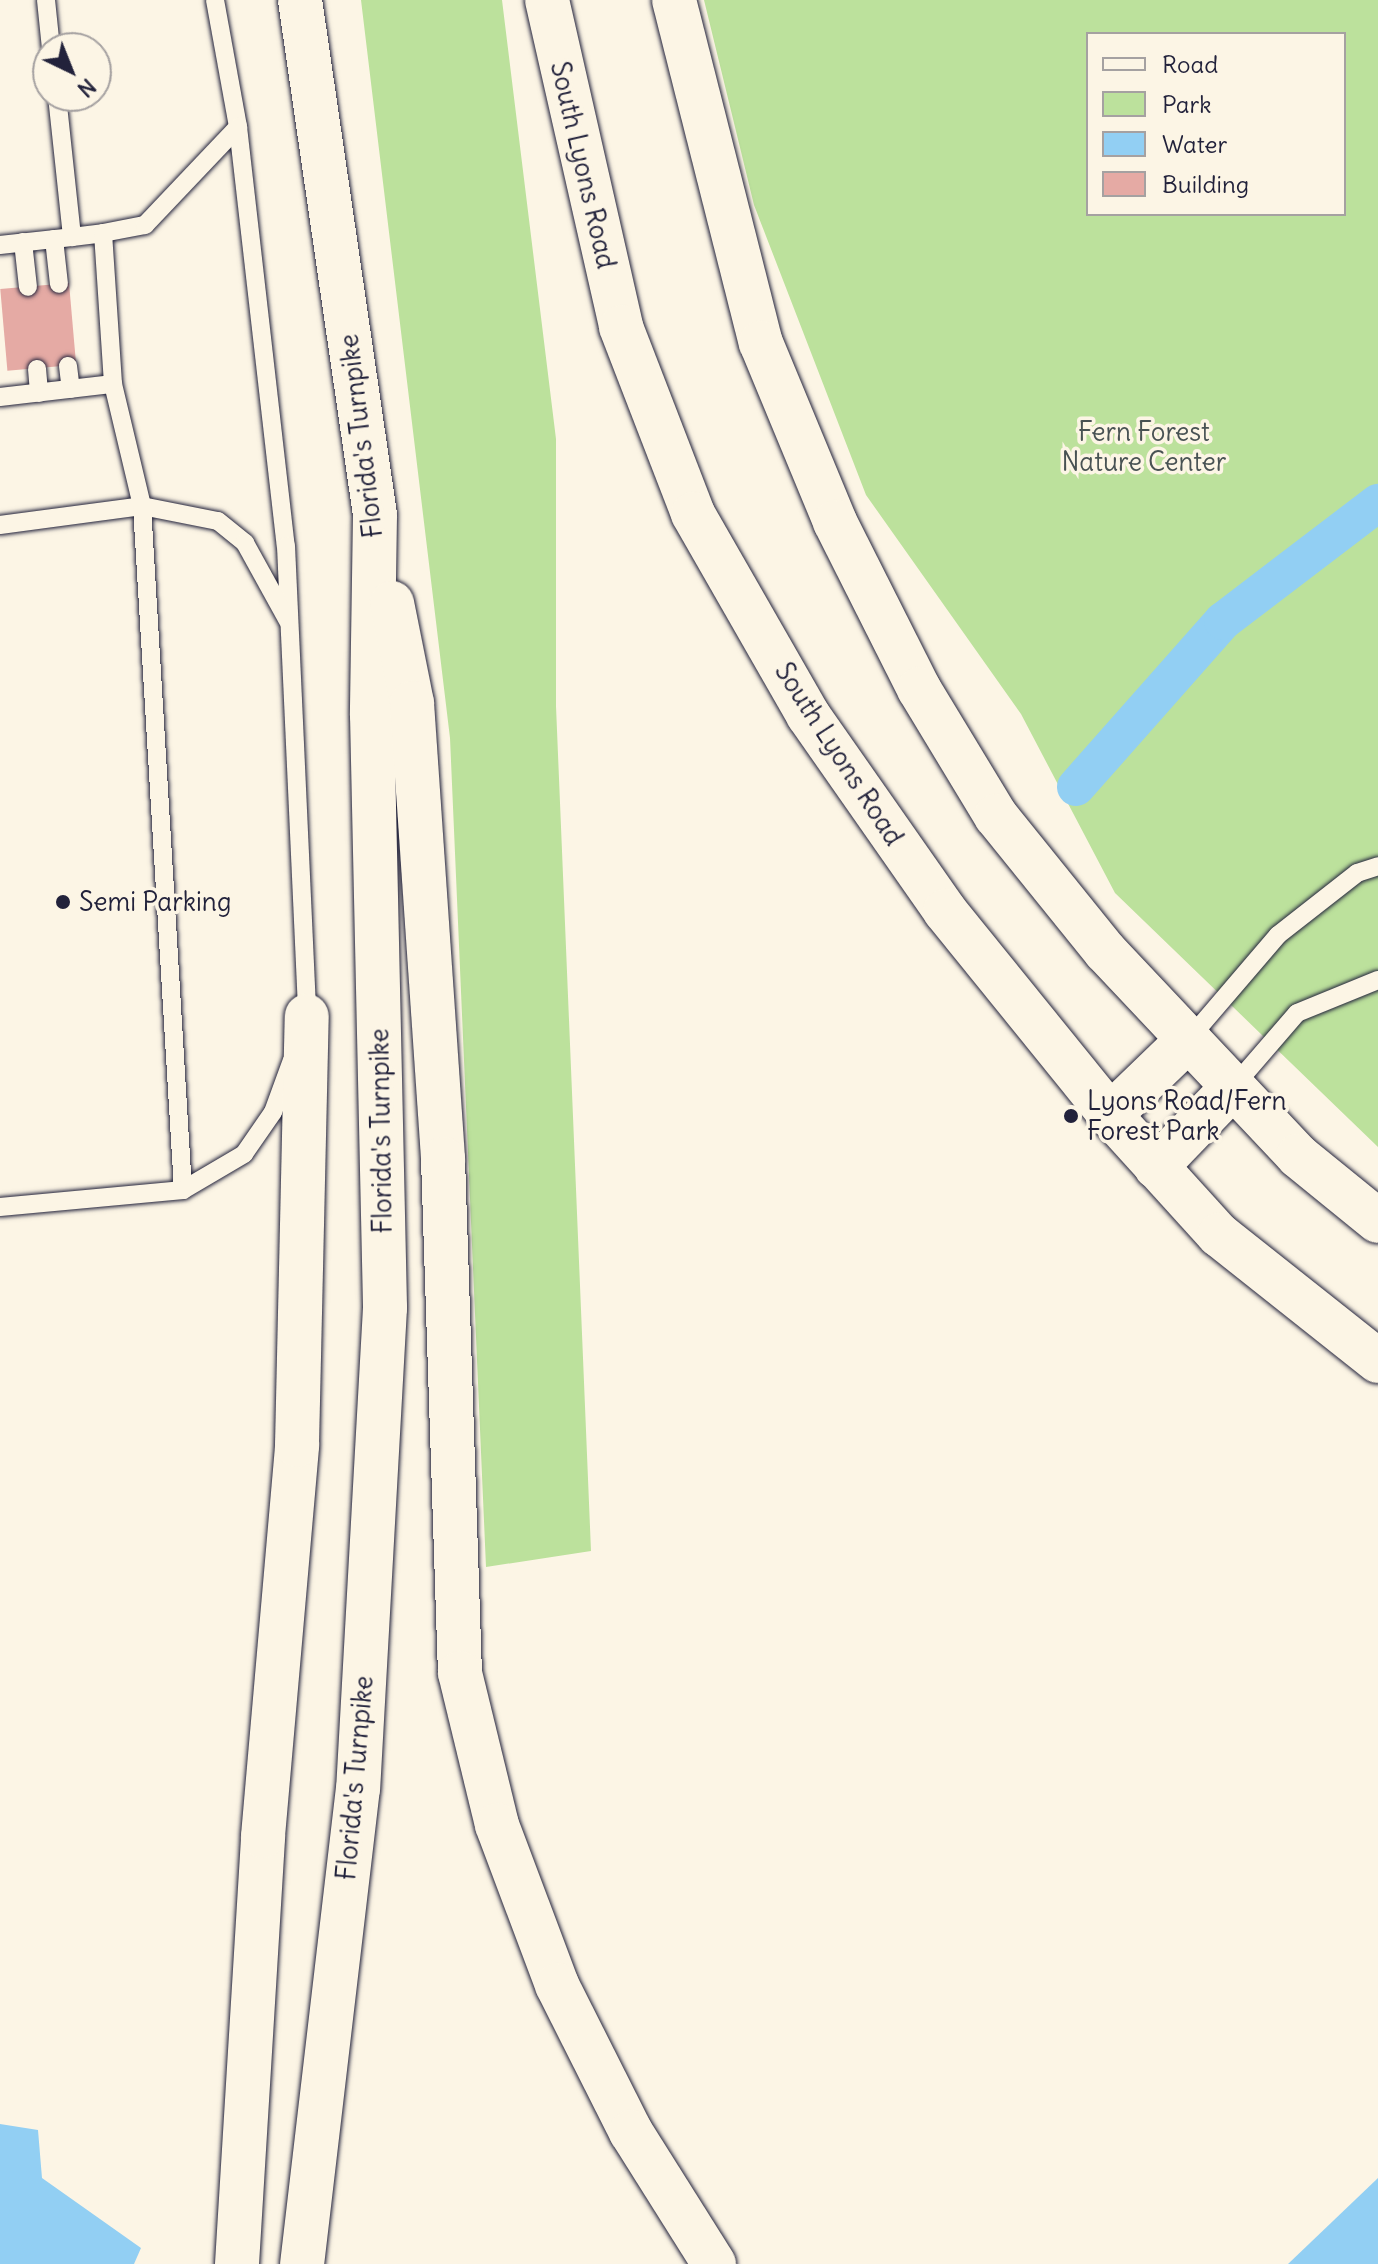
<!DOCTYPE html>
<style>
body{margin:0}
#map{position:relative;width:1378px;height:2264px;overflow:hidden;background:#fcf5e5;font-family:Delius,sans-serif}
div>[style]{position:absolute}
.green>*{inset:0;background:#bce19c}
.water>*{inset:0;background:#92cff3}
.canal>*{height:38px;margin:-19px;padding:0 19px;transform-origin:19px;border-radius:19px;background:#92cff3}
.building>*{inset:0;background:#e5aaa4;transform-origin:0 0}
.roads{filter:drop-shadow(0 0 2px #22223b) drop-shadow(0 0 2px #22223b)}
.lane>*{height:18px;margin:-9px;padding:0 9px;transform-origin:9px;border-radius:9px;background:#fcf5e5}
.primary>*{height:44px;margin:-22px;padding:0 22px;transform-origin:22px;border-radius:22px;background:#fcf5e5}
.highway>*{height:44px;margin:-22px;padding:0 22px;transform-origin:22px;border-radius:22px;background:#fcf5e5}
.dots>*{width:22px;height:22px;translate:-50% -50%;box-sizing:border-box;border:4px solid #fcf5e5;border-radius:50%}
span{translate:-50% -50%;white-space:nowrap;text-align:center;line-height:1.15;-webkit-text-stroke:7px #fcf5e5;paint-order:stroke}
.street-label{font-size:26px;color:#22223b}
.park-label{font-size:26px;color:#485253}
.poi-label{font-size:26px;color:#22223b}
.left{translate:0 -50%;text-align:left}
.legend{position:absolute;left:1086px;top:32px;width:260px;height:184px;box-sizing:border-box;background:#fcf5e5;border:2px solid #a5a1a1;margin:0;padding:10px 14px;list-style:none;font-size:24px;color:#22223b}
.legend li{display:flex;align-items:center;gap:16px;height:40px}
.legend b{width:40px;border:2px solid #a5a1a1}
.north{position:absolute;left:32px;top:32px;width:80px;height:80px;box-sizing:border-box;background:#fcf5e5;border:2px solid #a5a1a1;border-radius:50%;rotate:137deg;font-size:22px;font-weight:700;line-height:32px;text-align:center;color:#22223b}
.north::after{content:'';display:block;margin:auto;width:28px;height:36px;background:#22223b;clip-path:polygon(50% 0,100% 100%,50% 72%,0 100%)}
</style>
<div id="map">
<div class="green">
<div style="clip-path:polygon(361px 0,502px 0,556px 439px,556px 706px,591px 1551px,486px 1567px,450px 738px)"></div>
<div style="clip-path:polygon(evenodd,704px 0,1378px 0,1378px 1147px,1115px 893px,1021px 714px,866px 495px,754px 205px,704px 0,1088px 34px,1344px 34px,1344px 214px,1088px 214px,1088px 34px)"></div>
</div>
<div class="water">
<div style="clip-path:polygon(0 2124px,38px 2130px,42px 2178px,141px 2248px,134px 2264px,0 2264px)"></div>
<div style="clip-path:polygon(1378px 2178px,1378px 2264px,1288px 2264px)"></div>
</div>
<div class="canal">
<div style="left:1076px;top:787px;width:222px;rotate:-48.5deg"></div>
<div style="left:1223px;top:621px;width:195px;rotate:-37.3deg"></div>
</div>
<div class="building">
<div style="left:69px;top:283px;width:82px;height:69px;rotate:85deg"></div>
</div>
<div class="roads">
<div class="lane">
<div style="left:46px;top:0;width:48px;rotate:84.1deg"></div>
<div style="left:215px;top:0;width:129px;rotate:79.7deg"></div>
<div style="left:238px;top:127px;width:422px;rotate:83.5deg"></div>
<div style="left:286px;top:546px;width:471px;rotate:87.4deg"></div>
<div style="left:57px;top:96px;width:142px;rotate:83.9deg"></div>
<div style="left:72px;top:237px;width:31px;rotate:-7deg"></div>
<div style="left:103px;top:233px;width:151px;rotate:86.2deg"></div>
<div style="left:113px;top:384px;width:125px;rotate:76.6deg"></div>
<div style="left:142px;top:506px;width:685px;rotate:86.57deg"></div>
<div style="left:103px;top:233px;width:43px;rotate:-10.8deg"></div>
<div style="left:145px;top:225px;width:135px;rotate:-46.5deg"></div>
<div style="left:54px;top:239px;width:45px;rotate:83.7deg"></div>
<div style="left:23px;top:242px;width:45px;rotate:83.7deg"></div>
<div style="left:0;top:245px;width:72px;rotate:-6.3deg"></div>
<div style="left:68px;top:366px;width:23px;rotate:83deg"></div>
<div style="left:37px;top:369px;width:24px;rotate:85deg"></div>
<div style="left:0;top:397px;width:114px;rotate:-6.6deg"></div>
<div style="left:0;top:525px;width:143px;rotate:-7.6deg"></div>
<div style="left:142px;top:506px;width:77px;rotate:11.2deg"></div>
<div style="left:218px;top:521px;width:35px;rotate:39deg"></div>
<div style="left:245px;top:543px;width:89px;rotate:61.1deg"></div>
<div style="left:1189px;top:1039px;width:137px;rotate:-49.4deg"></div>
<div style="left:1278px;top:935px;width:100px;rotate:-38.1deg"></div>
<div style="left:1357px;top:873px;width:22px;rotate:-18deg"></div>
<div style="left:1234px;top:1086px;width:96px;rotate:-49.2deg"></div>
<div style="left:1297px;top:1013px;width:87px;rotate:-22.2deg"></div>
<div style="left:0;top:1207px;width:184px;rotate:-5.3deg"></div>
<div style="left:183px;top:1190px;width:71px;rotate:-30.5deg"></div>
<div style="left:244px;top:1154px;width:51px;rotate:-55.4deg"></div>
<div style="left:273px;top:1112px;width:55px;rotate:-69.9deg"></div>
</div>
<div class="primary">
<div style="left:547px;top:0;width:335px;rotate:77.2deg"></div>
<div style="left:621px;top:327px;width:200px;rotate:68.9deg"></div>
<div style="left:693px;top:514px;width:232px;rotate:60.2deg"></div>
<div style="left:808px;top:715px;width:239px;rotate:55deg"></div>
<div style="left:945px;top:911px;width:262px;rotate:51deg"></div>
<div style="left:1110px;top:1115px;width:162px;rotate:47.8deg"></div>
<div style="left:1219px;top:1235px;width:203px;rotate:38.4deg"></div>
<div style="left:674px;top:0;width:354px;rotate:75.8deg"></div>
<div style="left:761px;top:343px;width:194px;rotate:67.5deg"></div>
<div style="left:835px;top:522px;width:187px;rotate:63.3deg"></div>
<div style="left:919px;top:689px;width:149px;rotate:58.8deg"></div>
<div style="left:996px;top:816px;width:174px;rotate:51.1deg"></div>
<div style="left:1105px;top:951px;width:282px;rotate:46.7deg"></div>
<div style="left:1298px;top:1156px;width:103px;rotate:39.1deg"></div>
<div style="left:1110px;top:1115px;width:110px;rotate:-43.9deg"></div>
<div style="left:1156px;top:1167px;width:112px;rotate:-46.1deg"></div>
</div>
<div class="highway">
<div style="left:300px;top:0;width:520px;rotate:81.71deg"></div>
<div style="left:375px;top:515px;width:200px;rotate:90.9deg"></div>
<div style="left:372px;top:715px;width:593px;rotate:88.74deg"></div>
<div style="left:385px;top:1308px;width:481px;rotate:93.2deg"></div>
<div style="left:358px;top:1788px;width:479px;rotate:96.7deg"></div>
<div style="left:392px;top:603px;width:102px;rotate:78.7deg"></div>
<div style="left:412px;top:703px;width:457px;rotate:86.1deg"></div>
<div style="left:443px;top:1159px;width:514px;rotate:88.11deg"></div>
<div style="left:460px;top:1673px;width:156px;rotate:76.3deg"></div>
<div style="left:497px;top:1825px;width:171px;rotate:69.4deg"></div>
<div style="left:557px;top:1985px;width:165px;rotate:63.3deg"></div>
<div style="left:631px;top:2132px;width:156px;rotate:57.8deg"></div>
<div style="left:237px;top:2264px;width:429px;rotate:-86.5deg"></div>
<div style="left:263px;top:1836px;width:392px;rotate:-85deg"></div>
<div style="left:297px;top:1445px;width:429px;rotate:-88.7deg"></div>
</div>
</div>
<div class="dots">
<div style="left:63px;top:902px;background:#22223b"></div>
<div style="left:1071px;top:1116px;background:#22223b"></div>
</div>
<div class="street-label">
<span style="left:583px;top:165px;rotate:77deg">South Lyons Road</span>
<span style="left:361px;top:436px;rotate:-97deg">Florida's Turnpike</span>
<span style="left:839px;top:754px;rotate:57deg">South Lyons Road</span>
<span style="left:381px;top:1131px;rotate:-91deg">Florida's Turnpike</span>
<span style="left:355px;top:1778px;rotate:-85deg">Florida's Turnpike</span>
</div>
<div class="park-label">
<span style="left:1144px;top:447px">Fern Forest<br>Nature Center</span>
</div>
<div class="poi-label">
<span class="left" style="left:79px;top:902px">Semi Parking</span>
<span class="left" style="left:1087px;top:1116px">Lyons Road/Fern<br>Forest Park</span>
</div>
<ul class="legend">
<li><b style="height:10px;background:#fcf5e5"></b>Road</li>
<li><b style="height:22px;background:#bce19c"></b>Park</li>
<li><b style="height:22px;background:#92cff3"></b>Water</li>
<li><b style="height:22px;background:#e5aaa4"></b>Building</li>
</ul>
<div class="north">N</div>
</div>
